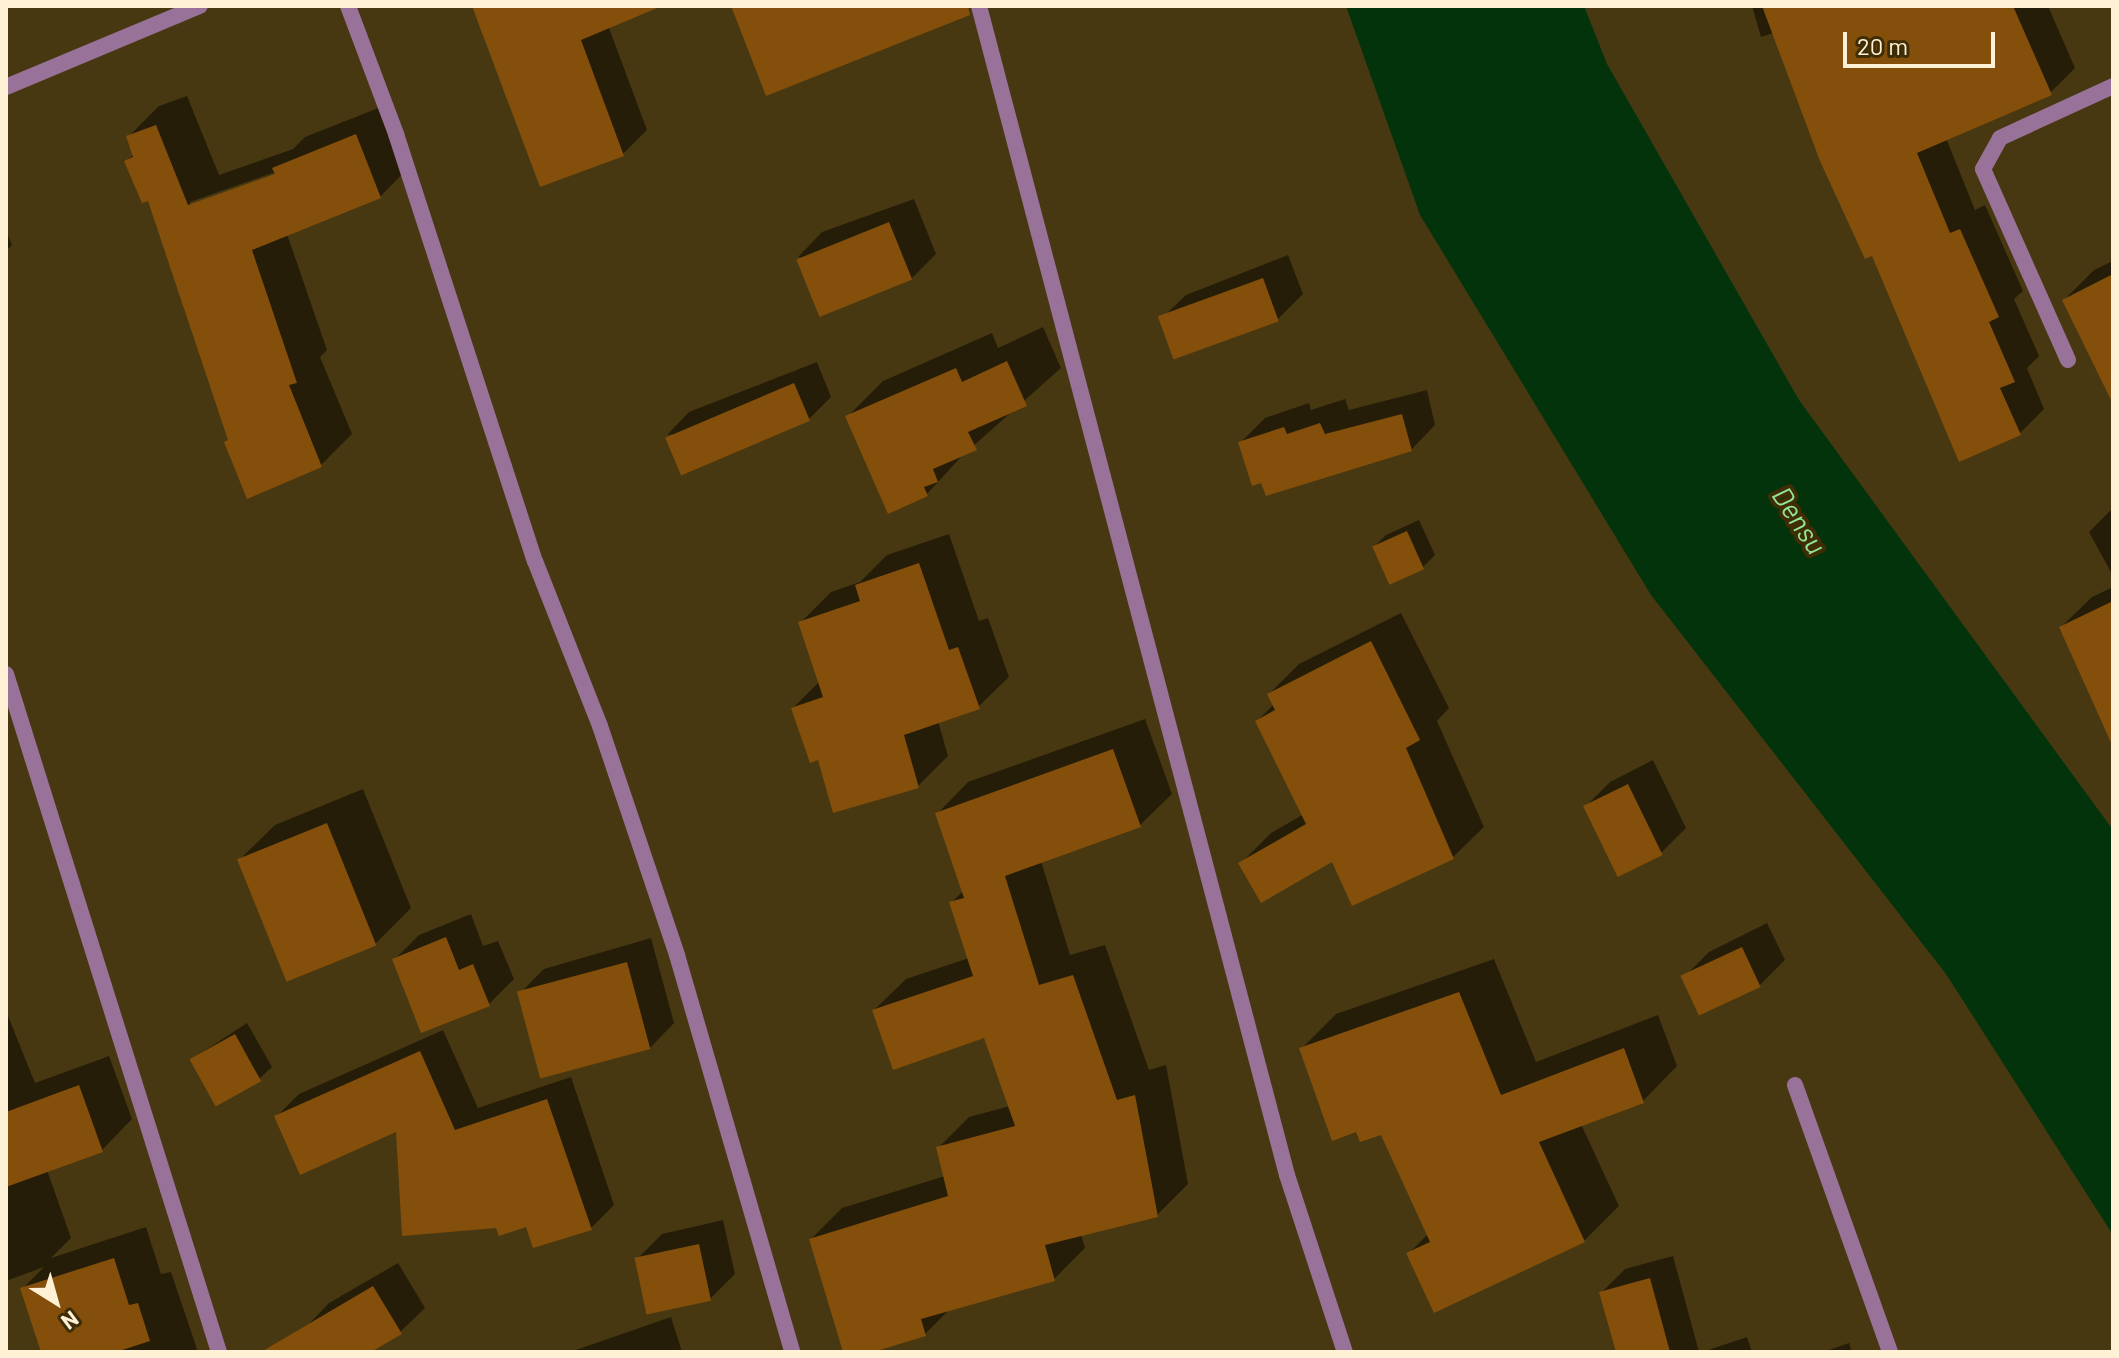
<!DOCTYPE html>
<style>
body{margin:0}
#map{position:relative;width:2119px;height:1358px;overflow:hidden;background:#483811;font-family:Barlow,sans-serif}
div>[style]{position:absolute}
.water>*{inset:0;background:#03330b}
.shadow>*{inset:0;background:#0007}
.building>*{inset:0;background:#844f0a;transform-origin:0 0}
.minor>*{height:16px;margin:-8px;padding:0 8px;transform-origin:8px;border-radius:8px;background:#987299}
span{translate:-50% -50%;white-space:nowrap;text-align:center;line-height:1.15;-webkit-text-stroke:8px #3e2d05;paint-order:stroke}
.water-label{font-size:28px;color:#93e497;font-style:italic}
.frame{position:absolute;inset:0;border:8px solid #fff1d5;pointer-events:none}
.north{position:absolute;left:16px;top:1262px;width:80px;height:80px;-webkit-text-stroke:6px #3e2d05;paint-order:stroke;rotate:143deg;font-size:22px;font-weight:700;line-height:32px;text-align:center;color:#fff1d5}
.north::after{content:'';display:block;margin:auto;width:28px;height:36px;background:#fff1d5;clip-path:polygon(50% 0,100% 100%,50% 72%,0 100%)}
.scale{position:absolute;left:1843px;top:32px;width:152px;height:36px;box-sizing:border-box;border:4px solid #fff1d5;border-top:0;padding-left:10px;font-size:24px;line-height:28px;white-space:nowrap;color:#fff1d5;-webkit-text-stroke:6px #3e2d05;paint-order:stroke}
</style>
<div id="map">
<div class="water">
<div style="clip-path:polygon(1346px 6px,1584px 6px,1607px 64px,1799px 400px,2113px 830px,2113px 1235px,1946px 974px,1651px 595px,1420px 215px)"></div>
</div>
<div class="shadow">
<div style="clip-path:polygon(475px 6px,640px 6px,609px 28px,647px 130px,623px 154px)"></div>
<div style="clip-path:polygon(1752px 6px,2048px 6px,2075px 68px,2050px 93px,1946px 138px,1975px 210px,1985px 205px,2023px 291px,2014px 299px,2039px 356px,2027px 368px,2044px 409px,2020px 433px,1874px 254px,1774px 33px,1761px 37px)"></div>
<div style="clip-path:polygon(evenodd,187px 96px,219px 175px,293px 149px,305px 137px,386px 105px,410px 166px,380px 197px,287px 234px,327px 350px,320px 357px,352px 434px,321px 465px,230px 439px,149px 198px,127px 161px,134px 154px,128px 137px,159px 106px,187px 96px,284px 169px,285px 173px,190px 206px,190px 202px,284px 169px)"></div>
<div style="clip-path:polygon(914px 199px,936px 254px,911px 279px,798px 257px,822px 232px)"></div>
<div style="clip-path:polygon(6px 230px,12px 245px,6px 251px)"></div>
<div style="clip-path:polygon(1288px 255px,1303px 294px,1278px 319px,1161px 319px,1186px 295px)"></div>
<div style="clip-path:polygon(2113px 261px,2113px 400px,2064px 300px,2094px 270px)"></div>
<div style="clip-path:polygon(1043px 327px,1061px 368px,962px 456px,927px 494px,847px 417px,883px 381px,992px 333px,998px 348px)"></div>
<div style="clip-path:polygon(817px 362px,831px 397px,809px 419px,667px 435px,689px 412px)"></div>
<div style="clip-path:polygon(1427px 390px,1435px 425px,1411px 450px,1240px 443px,1265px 418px,1309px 403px,1311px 410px,1345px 399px,1349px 410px)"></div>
<div style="clip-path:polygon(2113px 508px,2113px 576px,2089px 532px)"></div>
<div style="clip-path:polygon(1419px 520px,1435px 555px,1423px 567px,1374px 547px,1386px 535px)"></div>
<div style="clip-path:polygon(949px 534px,979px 621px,988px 618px,1009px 677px,978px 707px,938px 721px,948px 756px,918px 786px,819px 758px,793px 708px,820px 681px,800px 623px,831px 592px,860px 582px,887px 555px)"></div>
<div style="clip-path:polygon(2113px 587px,2113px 713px,2061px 627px,2092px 597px)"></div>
<div style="clip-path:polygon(1401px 613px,1449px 708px,1437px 721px,1484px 827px,1453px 857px,1353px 903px,1333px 859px,1241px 863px,1271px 833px,1304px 814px,1257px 721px,1274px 704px,1269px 694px,1299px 664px)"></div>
<div style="clip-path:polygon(1145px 719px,1172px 794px,1140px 825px,1041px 861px,1070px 955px,1105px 945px,1149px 1070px,1166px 1065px,1188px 1184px,1157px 1215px,1081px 1234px,1085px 1248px,1054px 1279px,951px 1308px,925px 1334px,845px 1352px,811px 1239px,842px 1208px,945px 1176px,938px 1148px,969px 1117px,1010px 1106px,985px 1036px,874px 1010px,906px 979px,969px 958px,951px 903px,964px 890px,937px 814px,968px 782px)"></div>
<div style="clip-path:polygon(1653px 760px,1686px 828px,1661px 853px,1585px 807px,1610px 782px)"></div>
<div style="clip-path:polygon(363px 789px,411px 908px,375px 944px,239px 860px,275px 825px)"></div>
<div style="clip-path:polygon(471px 914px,483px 946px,498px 941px,514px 979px,489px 1004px,394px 960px,419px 935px)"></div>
<div style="clip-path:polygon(1767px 923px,1785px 960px,1760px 985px,1684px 977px,1709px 952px)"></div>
<div style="clip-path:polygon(651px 938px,674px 1023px,650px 1048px,519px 994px,544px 969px)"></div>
<div style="clip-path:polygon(1494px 959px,1536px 1062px,1658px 1015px,1677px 1066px,1643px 1101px,1581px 1124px,1619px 1206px,1584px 1241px,1409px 1253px,1428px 1234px,1382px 1133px,1301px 1049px,1336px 1014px)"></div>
<div style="clip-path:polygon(6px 1011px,35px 1083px,109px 1056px,132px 1119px,102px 1150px,47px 1170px,71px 1238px,51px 1258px,146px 1227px,161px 1274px,171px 1272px,198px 1352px,61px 1352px,22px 1289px,44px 1267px,6px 1281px)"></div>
<div style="clip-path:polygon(247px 1023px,272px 1067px,259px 1079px,192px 1059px)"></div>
<div style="clip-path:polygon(443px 1030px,478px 1108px,571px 1077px,614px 1205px,591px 1228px,498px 1226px,398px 1129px,276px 1117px,299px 1094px)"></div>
<div style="clip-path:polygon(723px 1220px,735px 1274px,710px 1299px,638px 1258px,662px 1234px)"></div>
<div style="clip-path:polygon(1673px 1256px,1699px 1352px,1618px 1352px,1602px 1292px,1625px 1269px)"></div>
<div style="clip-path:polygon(398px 1263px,425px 1308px,400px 1332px,367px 1352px,318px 1352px,305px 1328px,329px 1303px)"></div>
<div style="clip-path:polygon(671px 1317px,682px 1352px,570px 1352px)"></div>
<div style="clip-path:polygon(1747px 1337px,1752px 1352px,1702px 1352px)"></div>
<div style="clip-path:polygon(1849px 1343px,1852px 1352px,1823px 1352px)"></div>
</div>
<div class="building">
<div style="clip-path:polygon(472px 6px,662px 6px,581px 40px,624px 156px,540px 187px)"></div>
<div style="clip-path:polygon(731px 6px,968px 6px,970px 15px,766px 96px)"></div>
<div style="clip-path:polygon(1762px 6px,2013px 6px,2052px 95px,1917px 153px,1950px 233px,1960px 229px,1999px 317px,1989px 322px,2015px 382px,2000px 388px,2021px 435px,1959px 462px,1872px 256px,1865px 259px,1820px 161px)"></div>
<div style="clip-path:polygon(156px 125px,188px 205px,275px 174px,272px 168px,356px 134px,381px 198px,252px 250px,297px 383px,289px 385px,322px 467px,247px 499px,224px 442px,228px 440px,148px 201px,142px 203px,124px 161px,133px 157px,126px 136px)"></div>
<div style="left:889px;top:222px;width:62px;height:100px;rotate:68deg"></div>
<div style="clip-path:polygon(2113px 274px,2113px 404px,2062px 300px)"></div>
<div style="left:1263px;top:278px;width:46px;height:112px;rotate:70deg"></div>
<div style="clip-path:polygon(1007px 361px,1027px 406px,968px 432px,977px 450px,933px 469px,938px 482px,924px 487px,928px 496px,888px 514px,845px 416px,956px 368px,962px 382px)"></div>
<div style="left:794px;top:383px;width:41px;height:140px;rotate:67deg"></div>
<div style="clip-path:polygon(1402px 414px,1412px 451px,1266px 496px,1261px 483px,1252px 486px,1238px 442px,1284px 427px,1287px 434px,1320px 423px,1325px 434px)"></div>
<div style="left:1407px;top:531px;width:42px;height:38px;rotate:66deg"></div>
<div style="clip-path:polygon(919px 563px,949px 650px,958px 647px,980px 709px,904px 735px,919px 788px,833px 813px,818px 760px,810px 763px,791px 708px,823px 697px,798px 622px,860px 601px,855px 585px)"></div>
<div style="clip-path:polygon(2113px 601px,2113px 747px,2059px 627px)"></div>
<div style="clip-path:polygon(1371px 641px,1420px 740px,1406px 748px,1454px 859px,1352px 906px,1332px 862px,1261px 903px,1238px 863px,1306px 824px,1255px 721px,1275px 710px,1267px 694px)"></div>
<div style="clip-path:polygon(1113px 749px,1141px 827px,1005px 876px,1039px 985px,1073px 975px,1117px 1100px,1135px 1095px,1158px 1217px,1045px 1245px,1055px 1281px,921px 1319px,926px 1336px,873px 1352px,843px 1352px,809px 1239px,948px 1196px,936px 1147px,1015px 1126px,984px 1038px,893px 1070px,872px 1010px,973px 976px,949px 902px,964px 898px,935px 813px)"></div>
<div style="left:1628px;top:784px;width:79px;height:50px;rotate:64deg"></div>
<div style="left:327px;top:823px;width:132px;height:97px;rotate:68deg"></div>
<div style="clip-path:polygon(446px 937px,459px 970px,473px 964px,490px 1006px,421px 1033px,392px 959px)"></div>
<div style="left:1742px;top:947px;width:44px;height:68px;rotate:65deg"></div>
<div style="left:627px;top:962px;width:90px;height:114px;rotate:75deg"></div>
<div style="clip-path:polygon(1459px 992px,1501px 1095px,1624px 1048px,1644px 1103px,1539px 1142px,1585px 1242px,1434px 1313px,1406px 1253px,1430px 1242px,1381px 1135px,1360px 1142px,1356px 1132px,1332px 1141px,1299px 1048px)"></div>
<div style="left:235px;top:1034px;width:54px;height:52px;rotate:61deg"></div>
<div style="clip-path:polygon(420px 1051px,455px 1130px,547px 1099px,592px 1230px,533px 1248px,526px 1227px,499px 1236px,496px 1228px,402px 1236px,396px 1132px,300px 1175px,274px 1116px)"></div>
<div style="clip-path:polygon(79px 1085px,103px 1152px,6px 1187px,6px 1112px)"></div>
<div style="left:699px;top:1244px;width:58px;height:66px;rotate:78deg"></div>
<div style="clip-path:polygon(114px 1258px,129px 1305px,138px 1303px,150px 1341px,116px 1352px,41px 1352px,20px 1288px)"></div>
<div style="clip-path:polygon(1650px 1278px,1670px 1352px,1616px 1352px,1599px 1292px)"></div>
<div style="clip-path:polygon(373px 1286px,402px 1334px,371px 1352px,261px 1352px)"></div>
</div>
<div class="minor">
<div style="left:348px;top:6px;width:137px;rotate:69.4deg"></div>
<div style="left:396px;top:134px;width:449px;rotate:72deg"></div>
<div style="left:535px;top:561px;width:177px;rotate:68.5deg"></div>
<div style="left:600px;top:726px;width:242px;rotate:71.4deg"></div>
<div style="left:677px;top:955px;width:413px;rotate:73.8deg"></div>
<div style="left:979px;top:6px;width:1209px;rotate:75.24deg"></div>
<div style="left:1287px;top:1175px;width:186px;rotate:71.9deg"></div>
<div style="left:6px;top:87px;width:210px;rotate:-22.7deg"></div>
<div style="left:2068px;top:360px;width:209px;rotate:-114deg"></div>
<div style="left:1983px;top:169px;width:35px;rotate:-61deg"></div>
<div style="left:2000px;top:138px;width:124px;rotate:-24.7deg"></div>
<div style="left:6px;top:674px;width:711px;rotate:72.56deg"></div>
<div style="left:1795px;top:1085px;width:283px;rotate:70.4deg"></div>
</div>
<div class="water-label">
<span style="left:1800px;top:520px;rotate:57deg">Densu</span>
</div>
<div class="frame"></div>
<div class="north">N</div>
<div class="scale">20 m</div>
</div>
